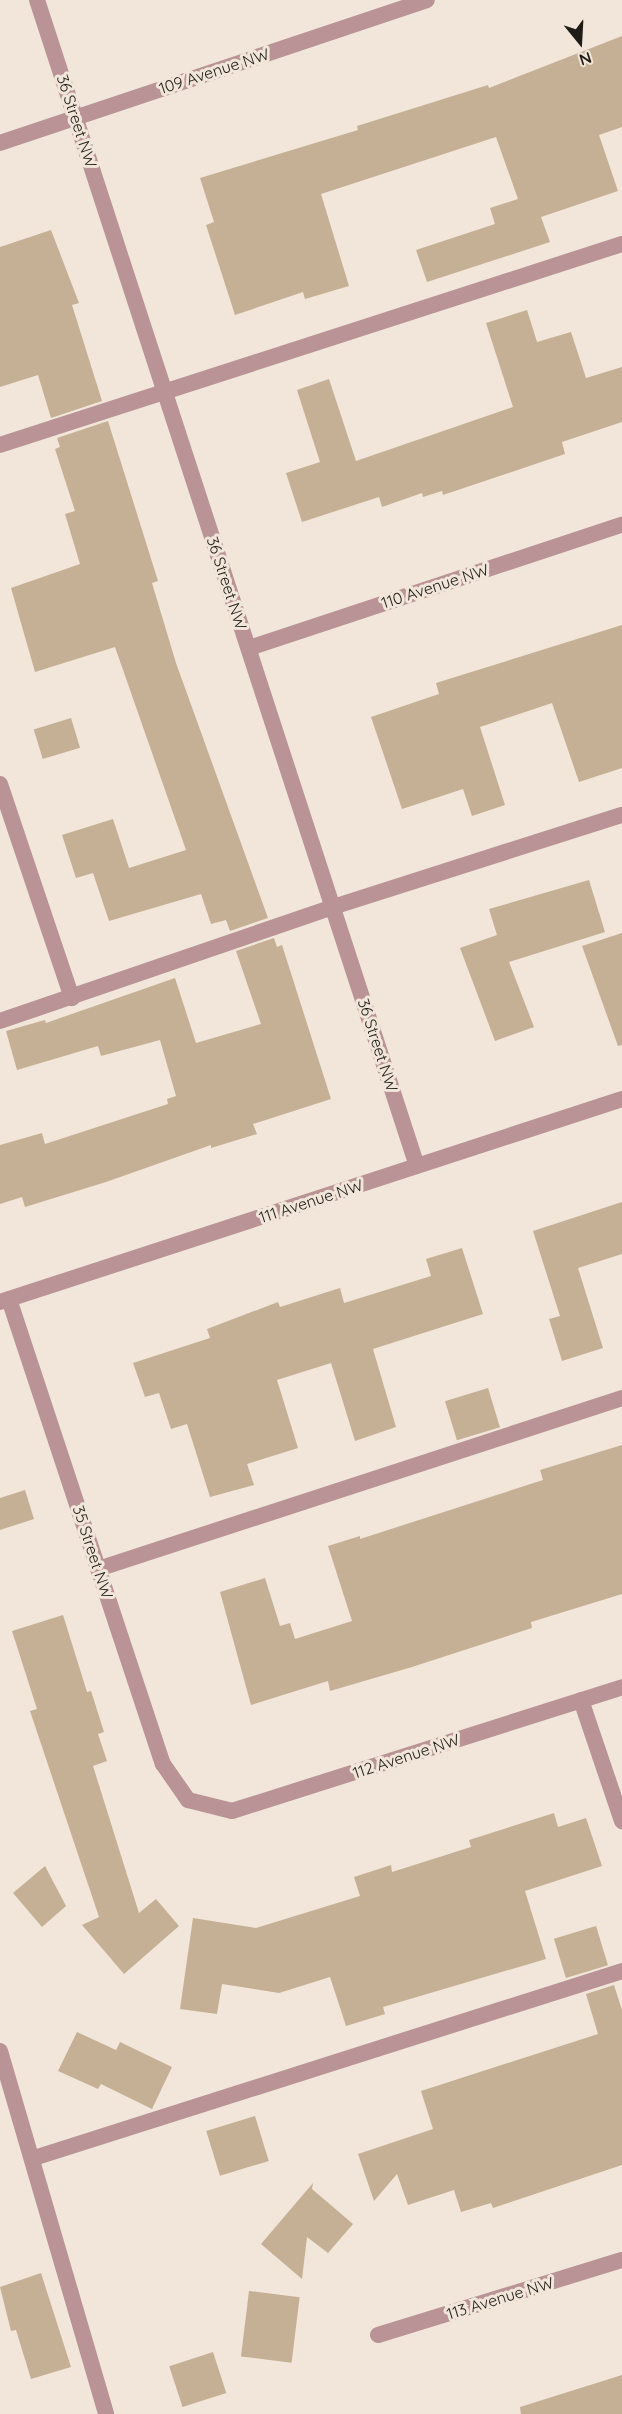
<!DOCTYPE html>
<style>
body{margin:0}
#map{position:relative;width:622px;height:2414px;overflow:hidden;background:#f1e6d9;font-family:Quicksand,sans-serif}
div>[style]{position:absolute}
.building>*{inset:0;background:#c5b095;transform-origin:0 0}
.service>*{height:16px;margin:-8px;padding:0 8px;transform-origin:8px;border-radius:8px;background:#b99395}
.minor>*{height:16px;margin:-8px;padding:0 8px;transform-origin:8px;border-radius:8px;background:#b99395}
span{translate:-50% -50%;white-space:nowrap;text-align:center;line-height:1.15;-webkit-text-stroke:6px #f1e6d9;paint-order:stroke}
.street-label{font-size:16px;color:#1f1c17}
.north{position:absolute;left:550px;top:12px;width:60px;height:60px;-webkit-text-stroke:4px #f1e6d9;paint-order:stroke;rotate:162deg;font-size:16px;font-weight:700;line-height:24px;text-align:center;color:#1f1c17}
.north::after{content:'';display:block;margin:auto;width:21px;height:27px;background:#1f1c17;clip-path:polygon(50% 0,100% 100%,50% 72%,0 100%)}
</style>
<div id="map">
<div class="building">
<div style="clip-path:polygon(622px 36px,622px 127px,599px 135px,618px 191px,541px 217px,550px 242px,427px 282px,416px 250px,495px 224px,490px 208px,518px 199px,496px 137px,321px 194px,349px 286px,305px 299px,303px 292px,235px 315px,206px 225px,214px 222px,200px 178px,358px 130px,357px 126px,488px 85px,489px 88px)"></div>
<div style="clip-path:polygon(51px 230px,79px 303px,72px 305px,102px 401px,51px 418px,38px 375px,0 387px,0 247px)"></div>
<div style="clip-path:polygon(527px 310px,537px 342px,571px 332px,586px 378px,622px 367px,622px 422px,562px 442px,565px 454px,443px 495px,442px 491px,423px 497px,422px 493px,382px 507px,379px 497px,302px 522px,286px 473px,320px 462px,297px 390px,329px 379px,356px 461px,513px 407px,486px 323px)"></div>
<div style="clip-path:polygon(108px 421px,158px 581px,152px 583px,176px 663px,268px 918px,230px 931px,226px 920px,211px 924px,201px 894px,109px 921px,93px 873px,76px 878px,62px 835px,113px 819px,129px 868px,186px 850px,115px 647px,35px 672px,11px 588px,80px 564px,65px 514px,75px 511px,55px 449px,60px 447px,57px 438px)"></div>
<div style="clip-path:polygon(622px 625px,622px 768px,579px 782px,552px 703px,480px 727px,505px 805px,472px 816px,463px 789px,402px 809px,371px 717px,439px 694px,436px 683px)"></div>
<div style="left:71px;top:718px;width:31px;height:39px;rotate:73deg"></div>
<div style="clip-path:polygon(589px 880px,605px 932px,509px 962px,534px 1027px,495px 1041px,460px 948px,497px 935px,489px 909px)"></div>
<div style="clip-path:polygon(622px 933px,622px 1045px,618px 1046px,582px 946px)"></div>
<div style="clip-path:polygon(274px 938px,277px 947px,282px 945px,331px 1099px,253px 1124px,257px 1134px,211px 1148px,211px 1145px,106px 1182px,25px 1207px,22px 1197px,0 1204px,0 1145px,42px 1133px,45px 1144px,168px 1104px,167px 1099px,176px 1096px,160px 1040px,101px 1056px,98px 1046px,17px 1070px,6px 1031px,45px 1020px,46px 1023px,175px 978px,196px 1043px,261px 1024px,236px 951px)"></div>
<div style="clip-path:polygon(622px 1202px,622px 1254px,578px 1268px,603px 1348px,562px 1361px,549px 1319px,560px 1316px,533px 1231px)"></div>
<div style="clip-path:polygon(462px 1248px,483px 1314px,373px 1349px,396px 1427px,355px 1441px,331px 1363px,277px 1380px,298px 1448px,247px 1464px,254px 1485px,210px 1497px,187px 1424px,171px 1429px,159px 1393px,145px 1397px,133px 1363px,210px 1338px,207px 1329px,278px 1302px,280px 1307px,340px 1288px,344px 1303px,431px 1276px,426px 1259px)"></div>
<div style="left:488px;top:1388px;width:41px;height:45px;rotate:73deg"></div>
<div style="clip-path:polygon(622px 1445px,622px 1594px,531px 1622px,532px 1628px,412px 1667px,330px 1691px,328px 1681px,251px 1705px,220px 1592px,265px 1578px,280px 1626px,290px 1623px,295px 1639px,352px 1621px,328px 1546px,360px 1536px,360px 1539px,543px 1480px,540px 1470px)"></div>
<div style="clip-path:polygon(25px 1490px,34px 1519px,0 1530px,0 1498px)"></div>
<div style="clip-path:polygon(63px 1615px,87px 1692px,91px 1691px,104px 1732px,98px 1734px,107px 1761px,93px 1766px,139px 1913px,156px 1899px,179px 1926px,124px 1974px,82px 1925px,99px 1917px,30px 1711px,37px 1709px,12px 1631px)"></div>
<div style="clip-path:polygon(554px 1813px,558px 1827px,586px 1818px,602px 1866px,525px 1891px,546px 1959px,383px 2007px,385px 2014px,346px 2026px,330px 1977px,279px 1993px,222px 1984px,217px 2014px,180px 2009px,193px 1918px,256px 1928px,360px 1896px,354px 1877px,391px 1865px,392px 1872px,471px 1847px,469px 1840px)"></div>
<div style="clip-path:polygon(45px 1866px,66px 1906px,42px 1927px,13px 1893px)"></div>
<div style="left:596px;top:1926px;width:41px;height:44px;rotate:73deg"></div>
<div style="clip-path:polygon(614px 1985px,622px 2010px,622px 2165px,493px 2208px,491px 2203px,461px 2212px,454px 2190px,408px 2205px,397px 2174px,374px 2201px,358px 2154px,433px 2129px,421px 2091px,598px 2034px,586px 1994px)"></div>
<div style="clip-path:polygon(77px 2032px,116px 2050px,120px 2042px,172px 2067px,152px 2109px,101px 2084px,98px 2089px,58px 2071px)"></div>
<div style="left:255px;top:2116px;width:47px;height:51px;rotate:73deg"></div>
<div style="clip-path:polygon(313px 2183px,312px 2189px,353px 2224px,328px 2253px,307px 2237px,302px 2279px,261px 2244px)"></div>
<div style="clip-path:polygon(41px 2273px,71px 2367px,31px 2379px,16px 2330px,11px 2331px,0 2287px)"></div>
<div style="left:249px;top:2291px;width:51px;height:66px;rotate:7deg"></div>
<div style="left:213px;top:2352px;width:43px;height:46px;rotate:72deg"></div>
<div style="clip-path:polygon(622px 2375px,622px 2414px,521px 2414px,520px 2407px)"></div>
</div>
<div class="service">
<div style="left:0;top:445px;width:654px;rotate:-17.91deg"></div>
<div style="left:0;top:784px;width:226px;rotate:71.4deg"></div>
<div style="left:0;top:1021px;width:352px;rotate:-18.9deg"></div>
<div style="left:333px;top:907px;width:303px;rotate:-17.7deg"></div>
<div style="left:98px;top:1569px;width:551px;rotate:-18.07deg"></div>
<div style="left:0;top:2051px;width:378px;rotate:73.7deg"></div>
<div style="left:34px;top:2158px;width:617px;rotate:-17.64deg"></div>
</div>
<div class="minor">
<div style="left:37px;top:0;width:1226px;rotate:71.95deg"></div>
<div style="left:0;top:143px;width:450px;rotate:-18.5deg"></div>
<div style="left:249px;top:648px;width:393px;rotate:-18.3deg"></div>
<div style="left:9px;top:1299px;width:490px;rotate:71.7deg"></div>
<div style="left:163px;top:1764px;width:44px;rotate:55.2deg"></div>
<div style="left:188px;top:1800px;width:45px;rotate:14deg"></div>
<div style="left:232px;top:1811px;width:409px;rotate:-17.6deg"></div>
<div style="left:0;top:1302px;width:654px;rotate:-18.07deg"></div>
<div style="left:581px;top:1700px;width:128px;rotate:71.3deg"></div>
<div style="left:378px;top:2335px;width:255px;rotate:-17.1deg"></div>
</div>
<div class="street-label">
<span style="left:214px;top:71px;rotate:-18deg">109 Avenue NW</span>
<span style="left:77px;top:121px;rotate:72deg">36 Street NW</span>
<span style="left:227px;top:583px;rotate:72deg">36 Street NW</span>
<span style="left:435px;top:586px;rotate:-18deg">110 Avenue NW</span>
<span style="left:378px;top:1045px;rotate:72deg">36 Street NW</span>
<span style="left:311px;top:1201px;rotate:-18deg">111 Avenue NW</span>
<span style="left:93px;top:1552px;rotate:72deg">35 Street NW</span>
<span style="left:406px;top:1756px;rotate:-18deg">112 Avenue NW</span>
<span style="left:500px;top:2298px;rotate:-17deg">113 Avenue NW</span>
</div>
<div class="north">N</div>
</div>
